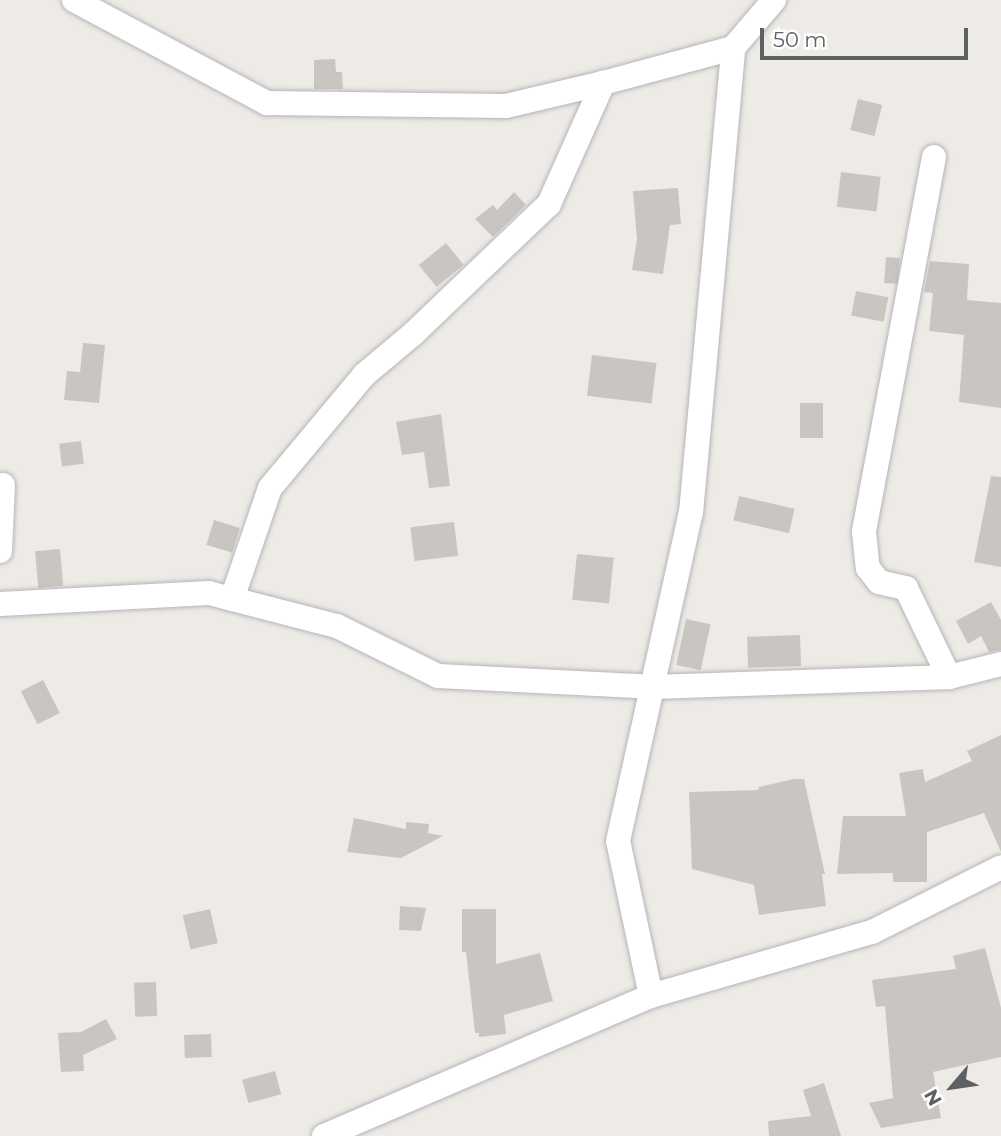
<!DOCTYPE html>
<style>
body{margin:0}
#map{position:relative;width:1001px;height:1136px;overflow:hidden;background:#eeebe6;font-family:Montserrat,sans-serif}
div>[style]{position:absolute}
.building>*{inset:0;background:#c9c6c2;transform-origin:0 0}
.roads{filter:drop-shadow(0 0 2px #b3b6b9) drop-shadow(0 0 2px #b3b6b9)}
.minor>*{height:24px;margin:-12px;padding:0 12px;transform-origin:12px;border-radius:12px;background:#fff}
span{translate:-50% -50%;white-space:nowrap;text-align:center;line-height:1.15;-webkit-text-stroke:5px #fff;paint-order:stroke}
.north{position:absolute;left:917px;top:1052px;width:70px;height:70px;-webkit-text-stroke:5px #fff;paint-order:stroke;rotate:241deg;font-size:19px;font-weight:700;line-height:28px;text-align:center;color:#5d6164}
.north::after{content:'';display:block;margin:auto;width:24px;height:32px;background:#5d6164;clip-path:polygon(50% 0,100% 100%,50% 72%,0 100%)}
.scale{position:absolute;left:760px;top:28px;width:208px;height:32px;box-sizing:border-box;border:4px solid #5d6164;border-top:0;padding-left:9px;font-size:21px;line-height:24px;white-space:nowrap;color:#5d6164;-webkit-text-stroke:5px #fff;paint-order:stroke}
</style>
<div id="map">
<div class="building">
<div style="clip-path:polygon(335px 59px,336px 72px,342px 72px,343px 89px,314px 89px,314px 60px)"></div>
<div style="left:858px;top:99px;width:25px;height:32px;rotate:14deg"></div>
<div style="left:841px;top:172px;width:40px;height:35px;rotate:7deg"></div>
<div style="clip-path:polygon(678px 188px,681px 224px,670px 225px,663px 274px,632px 270px,637px 239px,633px 191px)"></div>
<div style="clip-path:polygon(514px 192px,526px 205px,493px 237px,475px 219px,493px 205px,497px 210px)"></div>
<div style="left:446px;top:243px;width:28px;height:35px;rotate:51deg"></div>
<div style="left:886px;top:257px;width:14px;height:26px;rotate:4deg"></div>
<div style="clip-path:polygon(930px 261px,969px 264px,967px 300px,1001px 303px,1001px 408px,959px 402px,964px 335px,929px 331px,933px 293px,924px 292px)"></div>
<div style="left:856px;top:291px;width:33px;height:25px;rotate:11deg"></div>
<div style="clip-path:polygon(83px 343px,105px 345px,99px 403px,64px 400px,67px 371px,80px 372px)"></div>
<div style="left:592px;top:355px;width:65px;height:41px;rotate:7deg"></div>
<div style="left:800px;top:403px;width:23px;height:35px"></div>
<div style="clip-path:polygon(441px 414px,450px 486px,429px 488px,424px 452px,402px 455px,396px 422px)"></div>
<div style="left:81px;top:441px;width:23px;height:22px;rotate:83deg"></div>
<div style="clip-path:polygon(991px 476px,1001px 477px,1001px 567px,974px 562px)"></div>
<div style="left:739px;top:496px;width:57px;height:25px;rotate:13deg"></div>
<div style="left:214px;top:520px;width:27px;height:26px;rotate:17deg"></div>
<div style="left:454px;top:522px;width:34px;height:44px;rotate:83deg"></div>
<div style="left:60px;top:549px;width:37px;height:25px;rotate:85deg"></div>
<div style="left:577px;top:554px;width:37px;height:46px;rotate:6deg"></div>
<div style="clip-path:polygon(991px 602px,1001px 620px,1001px 650px,989px 652px,981px 636px,968px 644px,956px 621px)"></div>
<div style="left:686px;top:619px;width:25px;height:47px;rotate:12deg"></div>
<div style="left:800px;top:635px;width:31px;height:53px;rotate:88deg"></div>
<div style="left:43px;top:680px;width:37px;height:25px;rotate:63deg"></div>
<div style="clip-path:polygon(1001px 735px,1001px 852px,984px 813px,927px 832px,927px 882px,893px 882px,893px 873px,837px 874px,843px 816px,906px 816px,899px 773px,923px 769px,925px 782px,972px 761px,967px 751px)"></div>
<div style="clip-path:polygon(794px 779px,804px 779px,825px 874px,822px 874px,826px 906px,759px 915px,754px 885px,692px 869px,689px 792px,758px 790px,759px 787px)"></div>
<div style="clip-path:polygon(354px 818px,406px 829px,406px 822px,429px 824px,428px 833px,443px 836px,401px 858px,347px 852px)"></div>
<div style="clip-path:polygon(400px 906px,426px 908px,421px 931px,399px 930px)"></div>
<div style="left:210px;top:909px;width:35px;height:28px;rotate:77deg"></div>
<div style="clip-path:polygon(462px 909px,496px 909px,496px 964px,540px 953px,553px 1001px,504px 1015px,506px 1034px,479px 1037px,479px 1033px,475px 1033px,466px 952px,462px 952px)"></div>
<div style="clip-path:polygon(985px 948px,1001px 1008px,1001px 1057px,933px 1072px,941px 1118px,881px 1128px,869px 1103px,893px 1098px,885px 1006px,876px 1007px,872px 980px,956px 969px,953px 956px)"></div>
<div style="left:156px;top:982px;width:34px;height:22px;rotate:88deg"></div>
<div style="clip-path:polygon(106px 1019px,117px 1039px,83px 1055px,84px 1071px,61px 1072px,58px 1033px,81px 1032px)"></div>
<div style="left:211px;top:1034px;width:23px;height:27px;rotate:88deg"></div>
<div style="left:275px;top:1071px;width:24px;height:34px;rotate:75deg"></div>
<div style="clip-path:polygon(824px 1083px,841px 1136px,769px 1136px,768px 1121px,811px 1116px,803px 1090px)"></div>
</div>
<div class="roads">
<div class="minor">
<div style="left:74px;top:0;width:219px;rotate:28.1deg"></div>
<div style="left:267px;top:103px;width:239px;rotate:0.7deg"></div>
<div style="left:506px;top:106px;width:100px;rotate:-13.3deg"></div>
<div style="left:934px;top:157px;width:381px;rotate:100.6deg"></div>
<div style="left:864px;top:532px;width:36px;rotate:84deg"></div>
<div style="left:868px;top:568px;width:18px;rotate:52deg"></div>
<div style="left:879px;top:582px;width:28px;rotate:13deg"></div>
<div style="left:906px;top:588px;width:99px;rotate:64.2deg"></div>
<div style="left:0;top:551px;width:66px;rotate:-87.4deg"></div>
<div style="left:232px;top:599px;width:117px;rotate:-71.1deg"></div>
<div style="left:270px;top:488px;width:147px;rotate:-50.2deg"></div>
<div style="left:364px;top:375px;width:65px;rotate:-40deg"></div>
<div style="left:414px;top:333px;width:187px;rotate:-43.7deg"></div>
<div style="left:549px;top:204px;width:133px;rotate:-65.9deg"></div>
<div style="left:603px;top:83px;width:135px;rotate:-15.1deg"></div>
<div style="left:733px;top:48px;width:63px;rotate:-49.5deg"></div>
<div style="left:0;top:604px;width:209px;rotate:-3deg"></div>
<div style="left:209px;top:593px;width:132px;rotate:14.5deg"></div>
<div style="left:337px;top:626px;width:113px;rotate:26.3deg"></div>
<div style="left:438px;top:676px;width:214px;rotate:2.9deg"></div>
<div style="left:652px;top:687px;width:297px;rotate:-1.9deg"></div>
<div style="left:949px;top:677px;width:54px;rotate:-14deg"></div>
<div style="left:651px;top:996px;width:158px;rotate:-102deg"></div>
<div style="left:618px;top:841px;width:336px;rotate:-77.5deg"></div>
<div style="left:691px;top:513px;width:467px;rotate:-84.8deg"></div>
<div style="left:324px;top:1136px;width:356px;rotate:-23.2deg"></div>
<div style="left:651px;top:996px;width:230px;rotate:-16.2deg"></div>
<div style="left:872px;top:932px;width:144px;rotate:-26.7deg"></div>
</div>
</div>
<div class="north">N</div>
<div class="scale">50 m</div>
</div>
